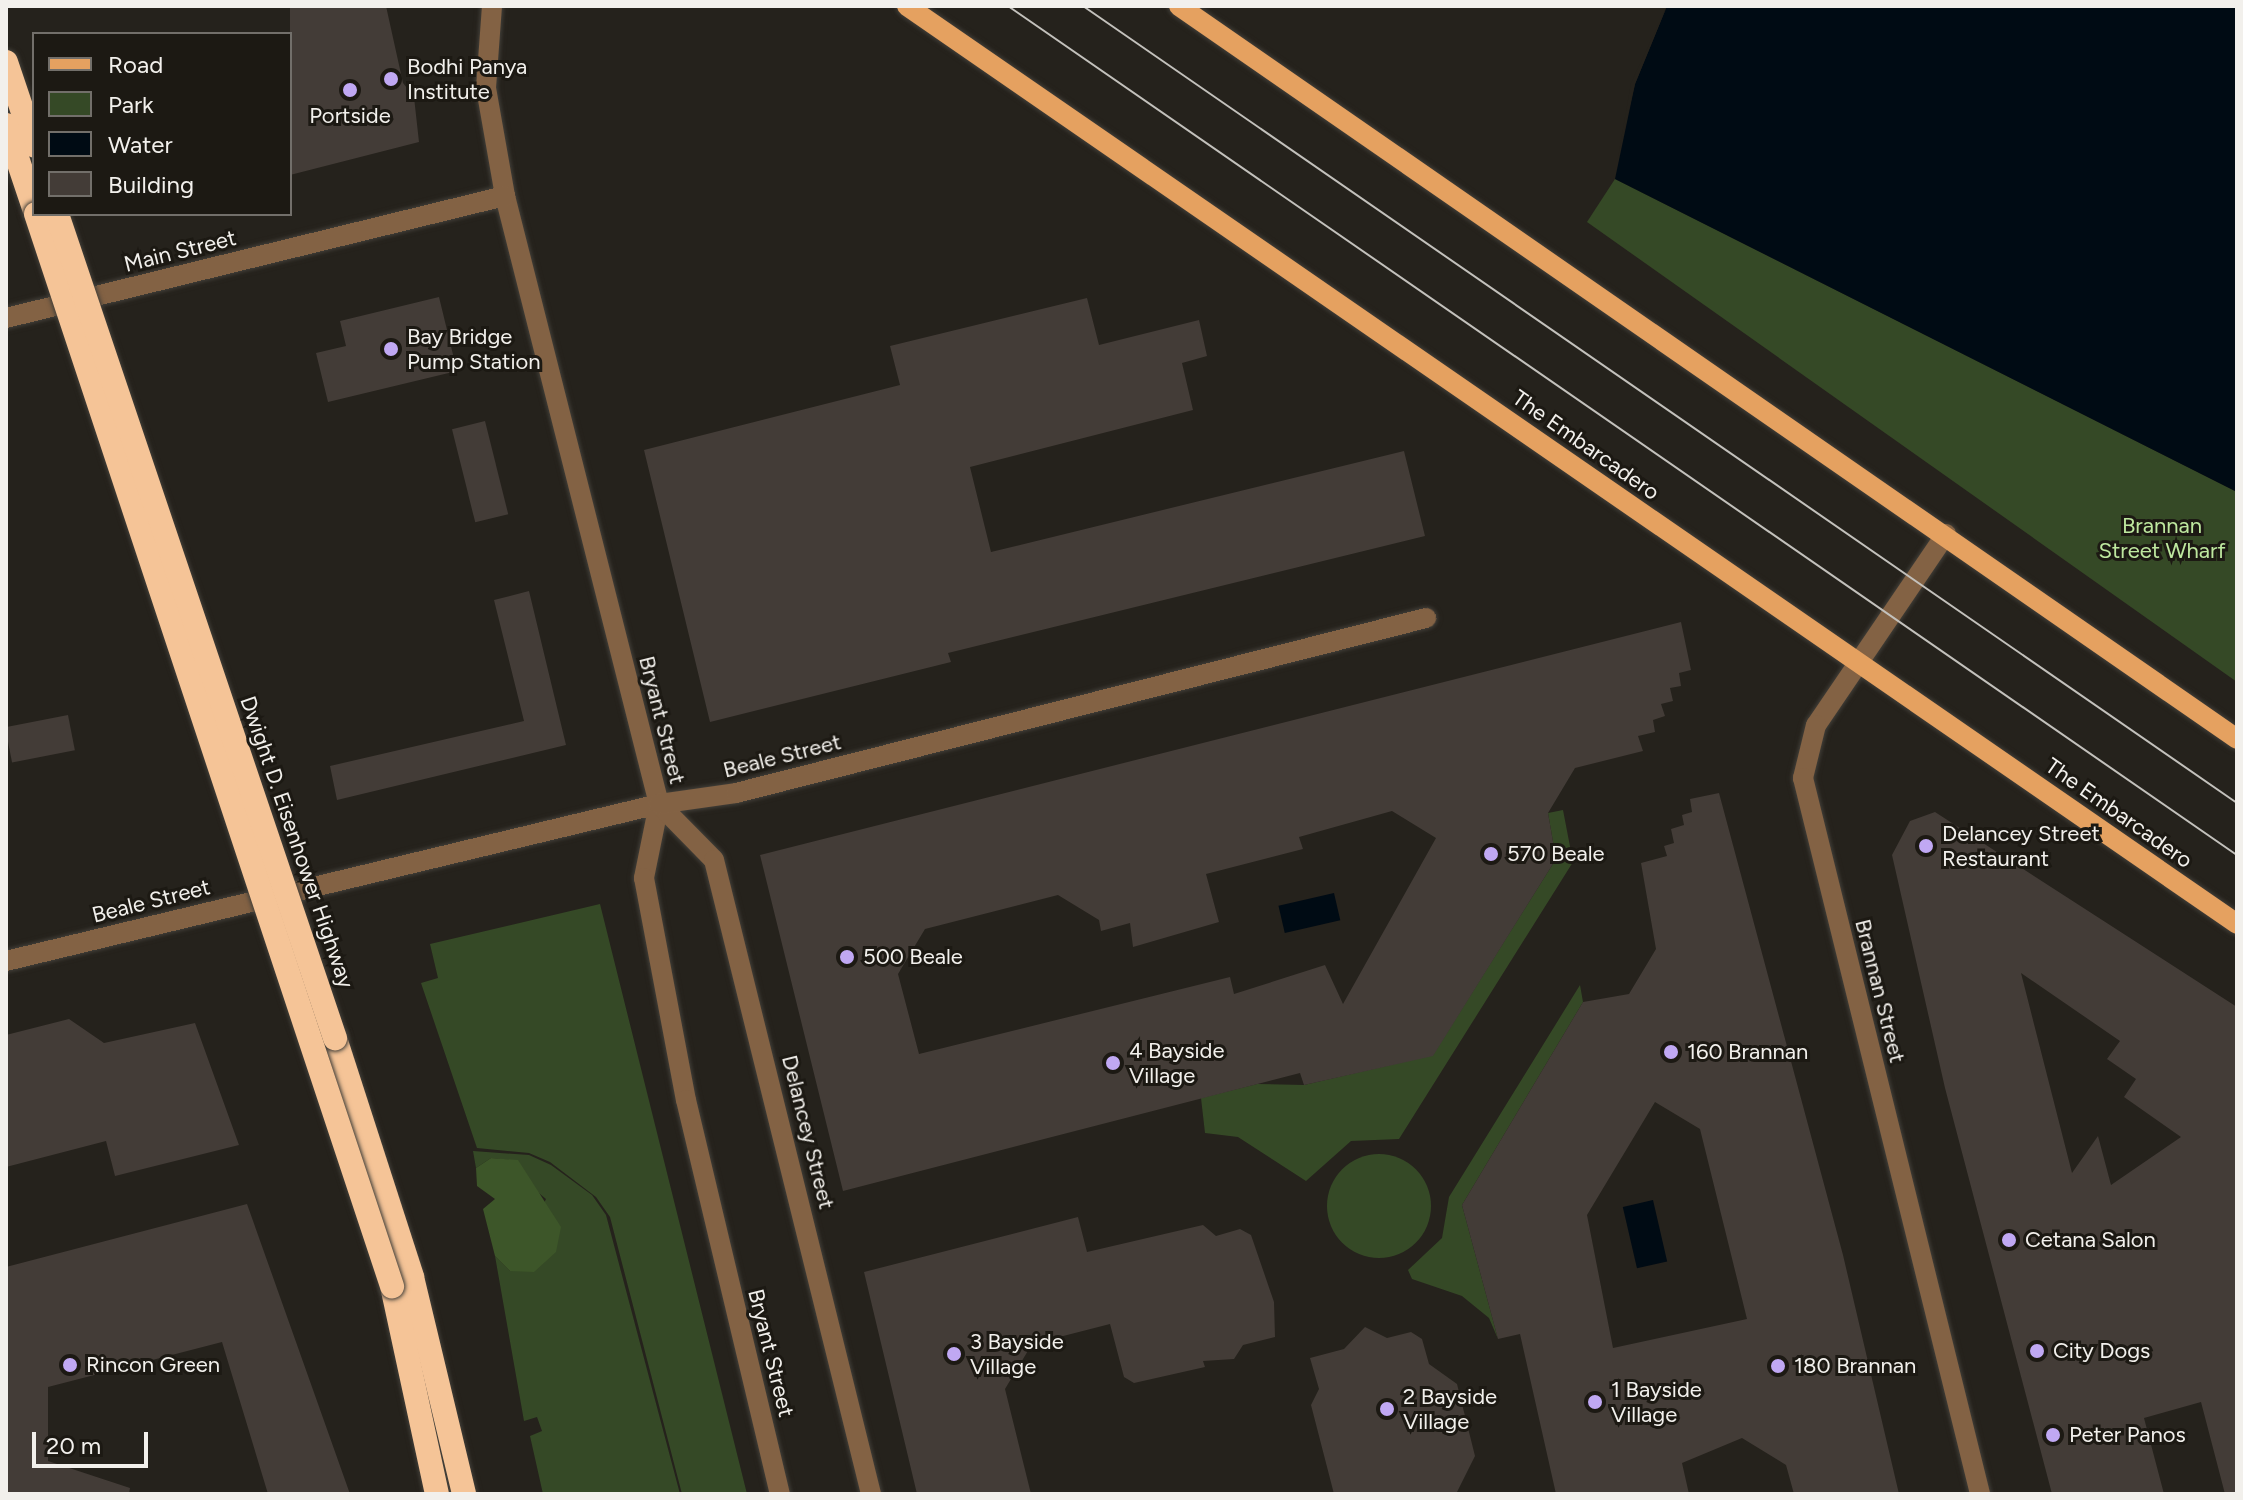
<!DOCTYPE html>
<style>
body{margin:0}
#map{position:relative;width:2243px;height:1500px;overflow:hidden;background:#25221c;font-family:Figtree,sans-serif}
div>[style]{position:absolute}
.green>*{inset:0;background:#354926}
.round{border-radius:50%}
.forest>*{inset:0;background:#3d5629}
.water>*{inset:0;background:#000b14;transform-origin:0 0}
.pier>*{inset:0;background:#25221c}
.building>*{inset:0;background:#433c37;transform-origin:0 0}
.roads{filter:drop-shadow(0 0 2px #423f39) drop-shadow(0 0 2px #423f39)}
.minor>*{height:20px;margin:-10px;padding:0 10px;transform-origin:10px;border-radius:10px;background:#836244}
.major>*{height:20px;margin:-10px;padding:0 10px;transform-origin:10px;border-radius:10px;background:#e5a160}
.highway>*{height:24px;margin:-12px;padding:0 12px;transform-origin:12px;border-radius:12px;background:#f5c497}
.tram>*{height:2px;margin:-1px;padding:0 1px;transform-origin:1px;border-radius:1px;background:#c3c1bc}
.bridges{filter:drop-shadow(0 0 2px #423f39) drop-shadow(0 0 2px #423f39)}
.highway-bridge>*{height:24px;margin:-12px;padding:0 12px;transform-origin:12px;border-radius:12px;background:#f5c497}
.dots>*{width:22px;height:22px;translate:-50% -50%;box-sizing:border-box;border:4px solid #1c1913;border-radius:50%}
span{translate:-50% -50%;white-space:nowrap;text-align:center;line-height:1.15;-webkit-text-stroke:6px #1c1913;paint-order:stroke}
.poi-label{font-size:22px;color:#f2f0ec}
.left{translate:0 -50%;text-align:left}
.street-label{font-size:22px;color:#f2f0ec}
.park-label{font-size:22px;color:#bee89f}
.frame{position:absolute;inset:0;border:8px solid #f2f0ec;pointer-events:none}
.legend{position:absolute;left:32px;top:32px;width:260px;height:184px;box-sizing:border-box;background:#1c1913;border:2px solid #726f6a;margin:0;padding:10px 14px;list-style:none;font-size:24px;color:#f2f0ec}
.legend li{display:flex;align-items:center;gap:16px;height:40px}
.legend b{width:40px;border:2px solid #726f6a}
.scale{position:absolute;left:32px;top:1432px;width:116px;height:36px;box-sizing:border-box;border:4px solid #f2f0ec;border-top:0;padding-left:10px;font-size:24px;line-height:28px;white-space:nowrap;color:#f2f0ec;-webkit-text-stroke:6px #1c1913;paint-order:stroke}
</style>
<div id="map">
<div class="green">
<div style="clip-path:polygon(1615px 179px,2237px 492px,2237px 682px,1587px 222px)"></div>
<div style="clip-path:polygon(1563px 810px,1573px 862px,1399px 1139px,1351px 1141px,1306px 1181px,1238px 1137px,1205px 1133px,1201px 1098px,1257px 1084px,1304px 1085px,1433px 1055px,1556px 859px,1548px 813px)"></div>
<div style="clip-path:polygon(600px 904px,747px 1494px,682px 1494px,610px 1217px,596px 1197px,550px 1162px,529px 1153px,477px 1148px,421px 983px,438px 978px,430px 944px)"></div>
<div style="clip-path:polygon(1580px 985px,1583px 1002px,1462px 1205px,1498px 1339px,1489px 1318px,1462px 1296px,1412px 1279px,1408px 1270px,1442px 1238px,1449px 1197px)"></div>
<div style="clip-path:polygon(473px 1151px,529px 1155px,551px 1165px,592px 1195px,606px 1215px,680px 1494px,543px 1494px,530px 1436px,542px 1431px,537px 1417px,524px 1421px,495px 1256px,510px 1271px,546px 1199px,528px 1184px,518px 1161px,491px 1158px,476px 1168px)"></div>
<div class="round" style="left:1327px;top:1154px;width:104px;height:104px"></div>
</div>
<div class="forest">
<div style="clip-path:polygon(491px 1158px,518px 1160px,561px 1227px,556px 1252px,534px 1272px,510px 1271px,495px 1256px,483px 1209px,495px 1199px,477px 1186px,476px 1168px)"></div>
</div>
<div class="water">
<div style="clip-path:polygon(1667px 6px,2237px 6px,2237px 492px,1615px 179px,1635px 84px)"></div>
<div style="left:1334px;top:893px;width:28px;height:57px;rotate:77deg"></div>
<div style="left:1653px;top:1200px;width:63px;height:31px;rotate:77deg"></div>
</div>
<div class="pier">
<div style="clip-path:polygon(1667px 6px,1635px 84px,1618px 157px,1631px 83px)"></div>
</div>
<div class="building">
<div style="clip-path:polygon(290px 6px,386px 6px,403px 83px,414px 97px,419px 142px,290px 175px)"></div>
<div style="clip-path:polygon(439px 297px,457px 371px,328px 402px,316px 353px,346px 346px,340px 321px)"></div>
<div style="clip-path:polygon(1087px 298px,1099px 345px,1199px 320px,1207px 356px,1182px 363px,1193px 410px,970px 467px,991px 552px,1404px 451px,1425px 536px,948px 653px,951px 662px,710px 722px,644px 450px,900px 385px,890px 346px)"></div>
<div style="left:485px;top:421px;width:96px;height:34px;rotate:76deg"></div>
<div style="clip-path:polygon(529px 591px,566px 745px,337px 800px,330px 766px,524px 721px,494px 600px)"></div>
<div style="clip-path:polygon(evenodd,1681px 622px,1691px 670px,1679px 673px,1681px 686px,1670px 688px,1673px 701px,1661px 704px,1665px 716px,1653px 720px,1655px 732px,1638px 736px,1643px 751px,1575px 768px,1548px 813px,1556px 859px,1433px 1056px,1304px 1085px,1300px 1073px,843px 1191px,760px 855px,1681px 622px,1392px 811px,1436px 838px,1343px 1004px,1325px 965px,1234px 994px,1230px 977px,919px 1054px,898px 974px,925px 929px,1058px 895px,1099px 920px,1101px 931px,1130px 923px,1133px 947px,1219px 922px,1206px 874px,1303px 849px,1299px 837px,1392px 811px)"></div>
<div style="left:68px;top:715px;width:36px;height:64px;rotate:79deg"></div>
<div style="clip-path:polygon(evenodd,1719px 793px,1843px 1255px,1899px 1494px,1794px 1494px,1786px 1465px,1742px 1438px,1682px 1463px,1689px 1494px,1556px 1494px,1520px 1334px,1498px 1339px,1462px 1205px,1583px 1002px,1629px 994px,1656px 949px,1641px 863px,1667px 856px,1664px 846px,1674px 843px,1671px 829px,1684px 825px,1682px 815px,1692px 812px,1690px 799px,1719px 793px,1655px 1102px,1700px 1129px,1747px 1319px,1613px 1348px,1587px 1215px,1655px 1102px)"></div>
<div style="clip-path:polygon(evenodd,1935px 812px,2237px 1007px,2237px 1494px,2225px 1494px,2201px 1402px,2144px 1418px,2164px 1494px,2052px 1494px,1945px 1088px,1892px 855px,1910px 821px,1935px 812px,2021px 973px,2120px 1041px,2107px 1059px,2136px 1079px,2124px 1097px,2181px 1137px,2111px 1185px,2098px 1136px,2072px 1173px,2021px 973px)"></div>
<div style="clip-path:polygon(69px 1019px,104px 1043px,195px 1023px,239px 1145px,115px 1176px,106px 1141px,6px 1167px,6px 1035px)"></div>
<div style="clip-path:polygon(247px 1204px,350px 1494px,268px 1494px,222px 1342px,48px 1387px,48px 1461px,130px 1488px,129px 1494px,6px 1494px,6px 1267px)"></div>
<div style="clip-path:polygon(1078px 1217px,1087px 1252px,1203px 1225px,1216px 1236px,1240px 1229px,1251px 1235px,1274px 1302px,1275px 1337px,1243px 1345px,1234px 1359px,1203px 1361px,1205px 1367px,1134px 1383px,1124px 1377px,1110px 1324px,1032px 1344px,1005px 1389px,1031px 1494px,917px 1494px,864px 1272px)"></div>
<div style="clip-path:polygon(1365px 1327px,1387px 1338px,1411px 1332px,1422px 1339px,1429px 1364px,1457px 1384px,1475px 1456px,1456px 1494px,1334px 1494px,1311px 1405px,1319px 1389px,1310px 1358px,1344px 1349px)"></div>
</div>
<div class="roads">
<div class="minor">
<div style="left:492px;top:6px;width:82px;rotate:94.2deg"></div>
<div style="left:486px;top:88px;width:110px;rotate:80deg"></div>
<div style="left:505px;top:196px;width:627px;rotate:75.79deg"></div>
<div style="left:659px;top:804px;width:76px;rotate:101.5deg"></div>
<div style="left:644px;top:878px;width:226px;rotate:79.3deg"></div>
<div style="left:686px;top:1100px;width:405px;rotate:76.6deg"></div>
<div style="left:6px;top:318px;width:514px;rotate:-13.74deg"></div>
<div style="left:1946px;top:534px;width:231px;rotate:124.2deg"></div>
<div style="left:1816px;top:725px;width:55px;rotate:103.8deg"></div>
<div style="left:1803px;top:778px;width:738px;rotate:76.11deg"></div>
<div style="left:659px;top:804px;width:78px;rotate:45.5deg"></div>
<div style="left:714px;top:860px;width:653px;rotate:76.09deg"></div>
<div style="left:6px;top:961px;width:672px;rotate:-13.52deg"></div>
<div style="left:659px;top:804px;width:78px;rotate:-8.1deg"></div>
<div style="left:736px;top:793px;width:712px;rotate:-14.23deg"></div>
</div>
<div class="major">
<div style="left:907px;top:6px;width:1616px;rotate:34.61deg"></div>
<div style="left:1179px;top:6px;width:1287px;rotate:34.71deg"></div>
</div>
<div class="highway">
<div style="left:6px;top:62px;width:88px;rotate:71.4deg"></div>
<div style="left:6px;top:125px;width:88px;rotate:71.4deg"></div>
<div style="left:335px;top:1038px;width:251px;rotate:72.1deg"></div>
<div style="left:412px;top:1277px;width:223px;rotate:76.5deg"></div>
<div style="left:392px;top:1286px;width:213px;rotate:77.8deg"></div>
</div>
</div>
<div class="tram">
<div style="left:1008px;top:6px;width:1494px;rotate:34.64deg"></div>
<div style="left:1083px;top:6px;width:1402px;rotate:34.63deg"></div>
</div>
<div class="bridges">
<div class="highway-bridge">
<div style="left:36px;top:214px;width:1130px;rotate:71.63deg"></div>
<div style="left:57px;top:214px;width:870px;rotate:71.36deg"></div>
</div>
</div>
<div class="dots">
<div style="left:391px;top:79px;background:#c0a8f3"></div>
<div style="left:350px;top:90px;background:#c0a8f3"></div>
<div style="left:391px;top:349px;background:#c0a8f3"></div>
<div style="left:1926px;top:846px;background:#c0a8f3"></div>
<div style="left:1491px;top:854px;background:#c0a8f3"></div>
<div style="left:847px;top:957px;background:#c0a8f3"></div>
<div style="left:1671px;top:1052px;background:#c0a8f3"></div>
<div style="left:1113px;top:1063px;background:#c0a8f3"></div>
<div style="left:2009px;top:1240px;background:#c0a8f3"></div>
<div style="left:2037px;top:1351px;background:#c0a8f3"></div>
<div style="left:954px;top:1354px;background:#c0a8f3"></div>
<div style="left:70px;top:1365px;background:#c0a8f3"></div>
<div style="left:1778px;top:1366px;background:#c0a8f3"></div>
<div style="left:1595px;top:1402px;background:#c0a8f3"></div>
<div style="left:1387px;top:1409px;background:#c0a8f3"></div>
<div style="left:2053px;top:1435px;background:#c0a8f3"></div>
</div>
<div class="poi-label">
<span class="left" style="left:407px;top:79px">Bodhi Panya<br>Institute</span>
<span style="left:350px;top:116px">Portside</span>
<span class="left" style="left:407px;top:349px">Bay Bridge<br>Pump Station</span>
<span class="left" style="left:1942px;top:846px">Delancey Street<br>Restaurant</span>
<span class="left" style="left:1507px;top:854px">570 Beale</span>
<span class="left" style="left:863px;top:957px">500 Beale</span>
<span class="left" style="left:1129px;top:1063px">4 Bayside<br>Village</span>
<span class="left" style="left:1687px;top:1052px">160 Brannan</span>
<span class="left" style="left:2025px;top:1240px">Cetana Salon</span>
<span class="left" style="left:970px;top:1354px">3 Bayside<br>Village</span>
<span class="left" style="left:2053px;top:1351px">City Dogs</span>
<span class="left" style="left:86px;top:1365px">Rincon Green</span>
<span class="left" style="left:1794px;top:1366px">180 Brannan</span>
<span class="left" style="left:1611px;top:1402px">1 Bayside<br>Village</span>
<span class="left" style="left:1403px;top:1409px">2 Bayside<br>Village</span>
<span class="left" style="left:2069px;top:1435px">Peter Panos</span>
</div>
<div class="street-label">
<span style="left:180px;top:251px;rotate:-14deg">Main Street</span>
<span style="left:1586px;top:445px;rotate:35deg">The Embarcadero</span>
<span style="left:662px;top:720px;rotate:76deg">Bryant Street</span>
<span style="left:782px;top:756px;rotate:-14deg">Beale Street</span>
<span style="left:2119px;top:813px;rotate:35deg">The Embarcadero</span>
<span style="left:297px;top:842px;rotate:71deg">Dwight D. Eisenhower Highway</span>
<span style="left:151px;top:901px;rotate:-14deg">Beale Street</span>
<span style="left:1880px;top:991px;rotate:76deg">Brannan Street</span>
<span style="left:808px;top:1132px;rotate:76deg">Delancey Street</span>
<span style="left:771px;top:1353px;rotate:76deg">Bryant Street</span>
</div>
<div class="park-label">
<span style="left:2162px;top:538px">Brannan<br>Street Wharf</span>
</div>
<div class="frame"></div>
<ul class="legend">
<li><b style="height:10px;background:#e5a160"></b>Road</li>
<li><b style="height:22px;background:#354926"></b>Park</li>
<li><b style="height:22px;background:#000b14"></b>Water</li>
<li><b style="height:22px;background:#433c37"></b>Building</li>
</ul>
<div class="scale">20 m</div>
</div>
